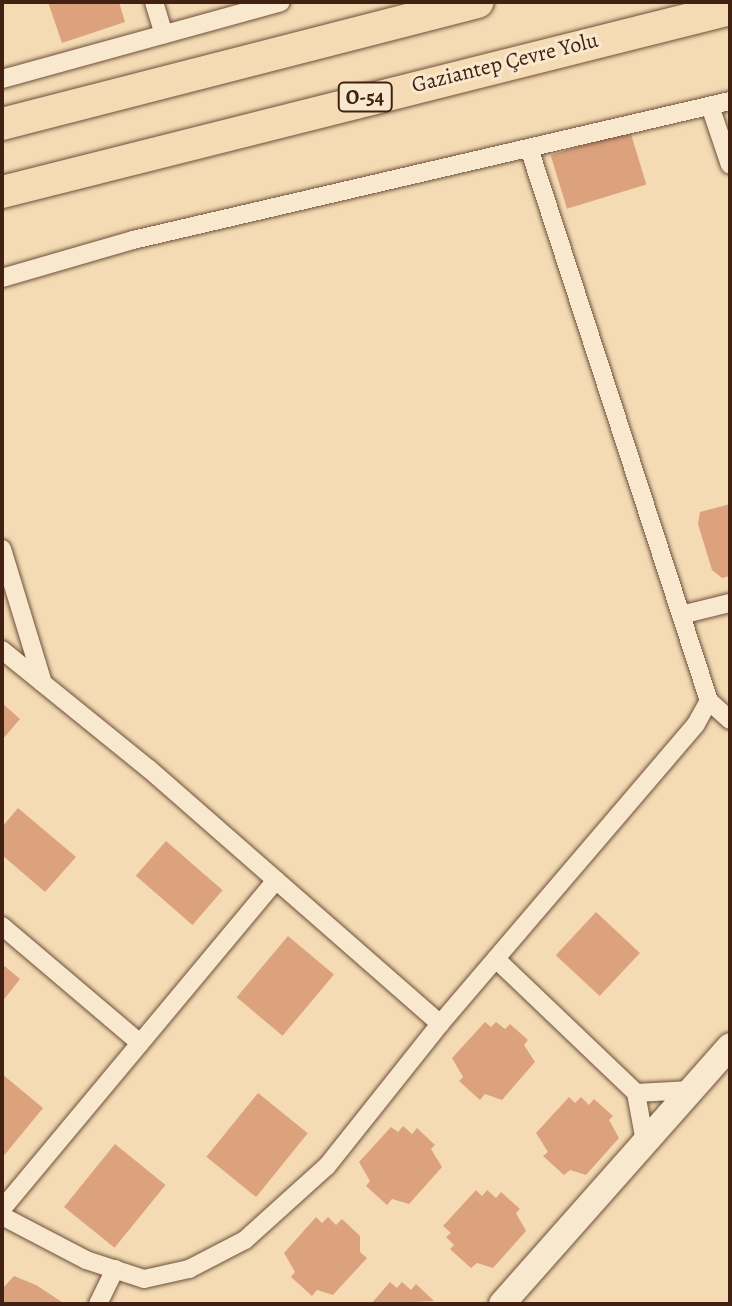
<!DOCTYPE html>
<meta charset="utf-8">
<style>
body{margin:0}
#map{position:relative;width:732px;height:1306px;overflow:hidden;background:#f4dbb3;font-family:Alegreya,serif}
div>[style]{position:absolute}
.building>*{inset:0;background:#dca27d;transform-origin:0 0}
.roads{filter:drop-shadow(0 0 2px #6e503b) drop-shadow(0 0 2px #6e503b)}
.street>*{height:18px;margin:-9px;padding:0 9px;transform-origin:9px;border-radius:9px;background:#f8e8ce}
.secondary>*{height:26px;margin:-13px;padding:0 13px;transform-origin:13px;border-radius:13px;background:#f8e8ce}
.highway>*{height:32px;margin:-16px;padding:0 16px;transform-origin:16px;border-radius:16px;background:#f4dbb3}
span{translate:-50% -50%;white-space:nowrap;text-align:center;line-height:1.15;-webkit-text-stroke:6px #f8e8ce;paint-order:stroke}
.shield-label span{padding:2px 6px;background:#f8e8ce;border:2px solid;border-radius:6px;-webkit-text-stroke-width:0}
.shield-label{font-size:20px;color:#422113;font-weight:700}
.street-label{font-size:22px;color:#422113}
.frame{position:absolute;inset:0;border:4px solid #422113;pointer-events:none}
</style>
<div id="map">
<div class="building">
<div style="clip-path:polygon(48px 2px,119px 2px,125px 22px,62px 43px)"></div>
<div style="left:630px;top:131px;width:56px;height:83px;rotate:73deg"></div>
<div style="clip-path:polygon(730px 504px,730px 576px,722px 578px,712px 570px,698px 524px,700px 512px)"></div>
<div style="clip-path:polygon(2px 703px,20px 719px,2px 740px)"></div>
<div style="clip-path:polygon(18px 808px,76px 857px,45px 892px,2px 855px,2px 827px)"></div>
<div style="left:166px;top:841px;width:75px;height:46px;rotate:41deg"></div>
<div style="left:596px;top:912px;width:60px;height:59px;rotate:43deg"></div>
<div style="left:288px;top:936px;width:60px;height:80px;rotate:40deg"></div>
<div style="clip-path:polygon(2px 964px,20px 979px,2px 1002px)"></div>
<div style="clip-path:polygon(485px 1022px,491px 1027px,496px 1022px,505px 1029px,510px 1024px,528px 1040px,524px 1045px,535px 1062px,502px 1100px,485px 1094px,480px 1100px,459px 1081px,463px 1077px,452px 1058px)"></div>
<div style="clip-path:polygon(2px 1074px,43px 1108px,2px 1158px)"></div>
<div style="left:258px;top:1093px;width:64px;height:82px;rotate:39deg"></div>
<div style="clip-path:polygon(569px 1097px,575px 1103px,581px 1097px,589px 1105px,594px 1099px,613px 1116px,609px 1120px,619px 1138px,586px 1175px,570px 1170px,564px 1175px,543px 1156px,548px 1152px,536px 1133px)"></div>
<div style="clip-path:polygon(403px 1126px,412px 1134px,417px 1128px,435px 1145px,431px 1149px,442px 1167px,409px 1204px,392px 1199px,387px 1205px,366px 1186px,370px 1181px,359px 1162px,391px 1127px,398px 1132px)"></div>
<div style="left:115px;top:1144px;width:65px;height:81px;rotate:39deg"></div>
<div style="clip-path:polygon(476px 1190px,482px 1196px,487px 1190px,496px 1198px,501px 1192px,520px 1209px,516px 1213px,526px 1231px,493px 1268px,477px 1263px,471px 1268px,450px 1249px,454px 1245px,446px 1237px,451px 1233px,443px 1226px)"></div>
<div style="clip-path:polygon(316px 1217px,322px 1223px,328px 1217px,336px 1225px,342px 1219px,360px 1236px,360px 1252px,367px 1258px,333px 1295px,317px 1290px,312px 1296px,291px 1277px,295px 1272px,284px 1253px)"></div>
<div style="clip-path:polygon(14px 1276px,36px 1285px,65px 1304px,2px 1304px,2px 1289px)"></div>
<div style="clip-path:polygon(390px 1282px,397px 1288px,402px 1282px,411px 1290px,416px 1284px,434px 1301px,371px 1304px)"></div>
</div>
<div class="roads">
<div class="street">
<div style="left:154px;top:2px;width:34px;rotate:73deg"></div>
<div style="left:2px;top:79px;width:289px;rotate:-15.4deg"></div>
<div style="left:710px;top:106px;width:62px;rotate:71.3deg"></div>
<div style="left:2px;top:278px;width:136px;rotate:-16.2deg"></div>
<div style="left:133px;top:240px;width:613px;rotate:-13.11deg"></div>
<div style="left:2px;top:549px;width:140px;rotate:73deg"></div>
<div style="left:681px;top:615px;width:50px;rotate:-13.8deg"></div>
<div style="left:2px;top:650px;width:189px;rotate:39deg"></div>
<div style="left:149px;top:769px;width:387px;rotate:41.2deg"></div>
<div style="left:709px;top:701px;width:28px;rotate:42deg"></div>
<div style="left:2px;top:926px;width:181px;rotate:40.3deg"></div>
<div style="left:496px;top:959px;width:194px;rotate:43.7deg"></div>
<div style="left:636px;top:1093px;width:50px;rotate:79.6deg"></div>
<div style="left:636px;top:1093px;width:55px;rotate:-3.1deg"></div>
<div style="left:2px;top:1209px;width:428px;rotate:-50.2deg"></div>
<div style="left:2px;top:1216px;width:95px;rotate:27.6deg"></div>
<div style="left:86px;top:1260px;width:61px;rotate:18.1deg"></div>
<div style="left:144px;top:1279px;width:46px;rotate:-12.5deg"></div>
<div style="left:189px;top:1269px;width:63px;rotate:-27.4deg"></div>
<div style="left:245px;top:1240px;width:110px;rotate:-42.1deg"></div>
<div style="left:327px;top:1166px;width:181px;rotate:-51.5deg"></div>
<div style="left:440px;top:1024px;width:394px;rotate:-49.5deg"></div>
<div style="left:696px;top:724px;width:26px;rotate:-61deg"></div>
<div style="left:709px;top:701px;width:578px;rotate:-108.03deg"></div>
<div style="left:98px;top:1304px;width:39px;rotate:-64deg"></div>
</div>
<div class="secondary">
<div style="left:502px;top:1304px;width:344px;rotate:-48.5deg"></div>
</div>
<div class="highway">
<div style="left:2px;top:124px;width:491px;rotate:-14.4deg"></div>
<div style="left:2px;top:192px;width:751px;rotate:-14.11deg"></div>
</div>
</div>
<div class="shield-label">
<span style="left:365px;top:97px">O-54</span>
</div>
<div class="street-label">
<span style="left:505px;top:63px;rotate:-14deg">Gaziantep Çevre Yolu</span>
</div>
<div class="frame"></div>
</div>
